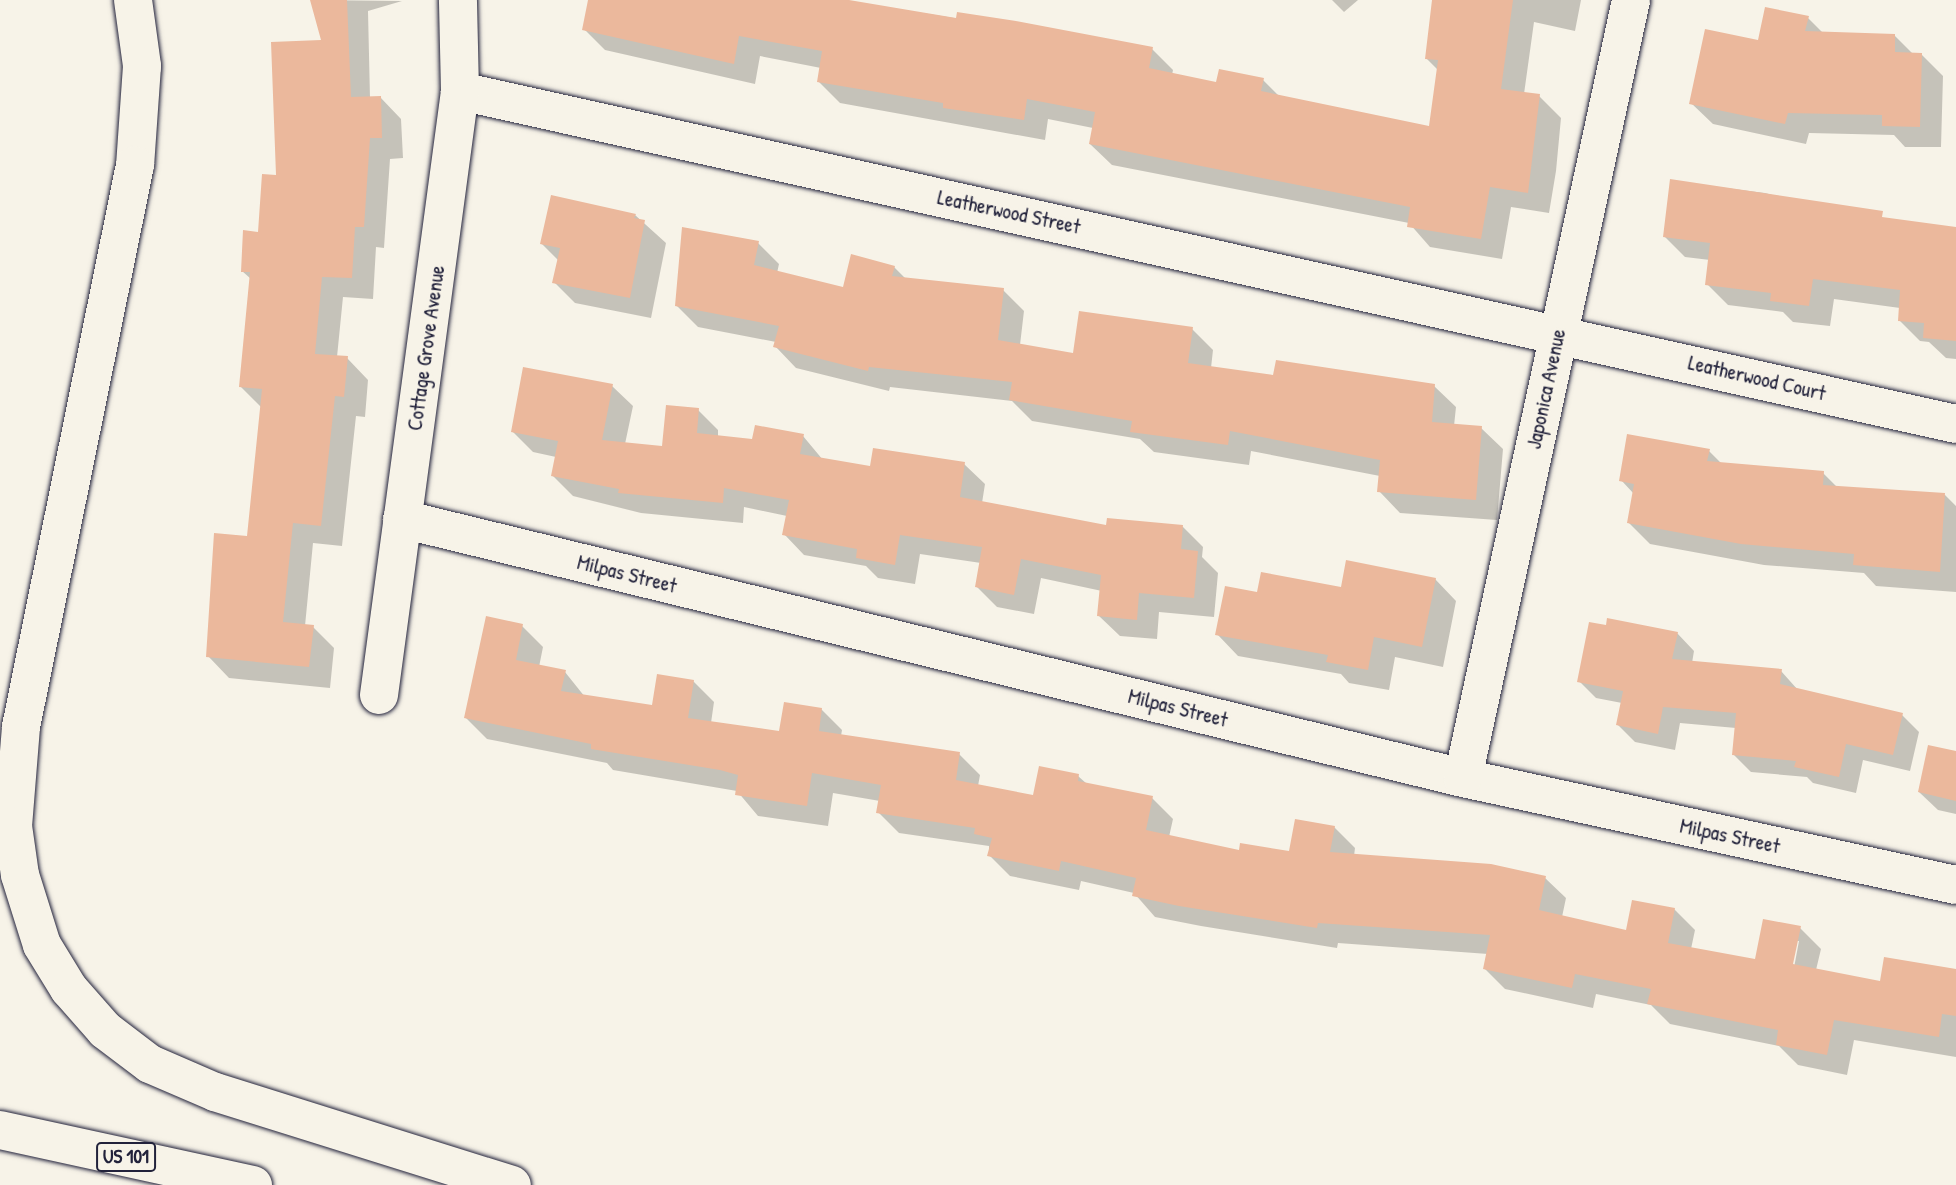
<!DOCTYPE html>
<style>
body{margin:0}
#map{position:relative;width:1956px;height:1185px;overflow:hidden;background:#f7f3e8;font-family:"Patrick Hand",sans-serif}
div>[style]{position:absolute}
.shadow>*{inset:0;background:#0003}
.building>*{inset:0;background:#ebb89c}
.roads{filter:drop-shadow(0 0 2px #22223b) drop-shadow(0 0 2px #22223b)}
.street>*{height:38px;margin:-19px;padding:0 19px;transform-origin:19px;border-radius:19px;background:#f7f3e8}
.highway>*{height:38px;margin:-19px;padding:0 19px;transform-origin:19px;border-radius:19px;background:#f7f3e8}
span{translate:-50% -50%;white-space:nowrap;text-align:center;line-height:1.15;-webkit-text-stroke:5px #f7f3e8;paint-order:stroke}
.shield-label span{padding:2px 5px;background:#f7f3e8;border:2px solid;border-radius:5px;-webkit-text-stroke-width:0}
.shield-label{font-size:19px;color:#22223b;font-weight:700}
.street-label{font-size:21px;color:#22223b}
</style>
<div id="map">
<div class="shadow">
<div style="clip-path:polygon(312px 0,402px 1px,368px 11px,370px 98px,380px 97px,401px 119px,403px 158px,390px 159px,384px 248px,376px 247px,373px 299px,343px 297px,337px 357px,347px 358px,368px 380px,365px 417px,356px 416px,342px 546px,313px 543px,305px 626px,313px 627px,334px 648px,330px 688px,229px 678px,208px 656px,248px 538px,262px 408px,241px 387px,251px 279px,242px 271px,260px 234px,324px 41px)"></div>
<div style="clip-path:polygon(589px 0,839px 0,1152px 49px,1173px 70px,1172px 75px,1218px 84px,1263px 80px,1279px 96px,1430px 128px,1438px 70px,1426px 58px,1478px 0,1581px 0,1575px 31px,1534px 22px,1524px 94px,1539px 96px,1561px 118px,1556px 171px,1549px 213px,1511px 207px,1502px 259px,1430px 247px,1409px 223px,1112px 165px,1090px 144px,1093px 128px,1048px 119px,1045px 140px,840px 103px,819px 82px,821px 68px,760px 56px,755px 84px,605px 50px,584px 29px)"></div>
<div style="clip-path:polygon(1332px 0,1358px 0,1344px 12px)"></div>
<div style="clip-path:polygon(1808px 18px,1824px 34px,1895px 36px,1913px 54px,1921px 54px,1943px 76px,1941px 147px,1905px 147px,1894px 135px,1809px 133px,1806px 144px,1713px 124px,1691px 103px,1759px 42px)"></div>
<div style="clip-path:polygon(1671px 181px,1765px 193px,1837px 212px,1956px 229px,1956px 359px,1946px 358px,1929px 342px,1920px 341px,1899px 320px,1900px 308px,1834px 299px,1830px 326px,1793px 322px,1783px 312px,1728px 305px,1707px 284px,1710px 260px,1685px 257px,1664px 236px)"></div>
<div style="clip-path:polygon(635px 215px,666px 243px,651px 318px,575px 303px,554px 282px,559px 261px,542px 244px)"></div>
<div style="clip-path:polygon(758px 243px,779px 264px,777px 273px,844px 289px,894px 267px,906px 279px,1003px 290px,1024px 311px,1020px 345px,1074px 355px,1192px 329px,1213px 350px,1211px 368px,1275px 377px,1434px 386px,1456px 407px,1454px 426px,1481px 428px,1503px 449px,1497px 520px,1400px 513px,1379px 491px,1380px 476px,1251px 451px,1249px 465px,1154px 452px,1140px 439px,1032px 421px,1012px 401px,890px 387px,889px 391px,796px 368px,775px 346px,776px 342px,698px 327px,677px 306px)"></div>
<div style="clip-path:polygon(612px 386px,633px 406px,625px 444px,664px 448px,698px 410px,718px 430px,718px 437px,753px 441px,803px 436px,823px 460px,872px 469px,964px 464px,985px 484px,982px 503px,1108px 527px,1183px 527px,1203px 547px,1202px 557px,1218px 573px,1214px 617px,1159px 612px,1157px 639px,1120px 636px,1099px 616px,1102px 591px,1041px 578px,1034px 614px,997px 607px,977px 587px,981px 563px,920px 554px,915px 584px,878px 578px,866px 566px,804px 555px,784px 534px,787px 516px,744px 507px,743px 523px,641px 513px,573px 496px,553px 476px,556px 457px,533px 452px,513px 432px)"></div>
<div style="clip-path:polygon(1709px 451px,1722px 464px,1823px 473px,1838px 488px,1945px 495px,1956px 506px,1956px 592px,1876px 586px,1864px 573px,1764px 565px,1650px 544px,1629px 523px,1634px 494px,1621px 480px)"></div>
<div style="clip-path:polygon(1435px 579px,1456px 601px,1443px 667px,1395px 657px,1389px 690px,1349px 683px,1341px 674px,1238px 656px,1217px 634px,1259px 594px)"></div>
<div style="clip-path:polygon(evenodd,522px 626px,543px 647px,539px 667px,565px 672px,585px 697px,654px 707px,693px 681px,714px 702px,711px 723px,780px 733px,821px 709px,842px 730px,841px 736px,959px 754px,980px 775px,978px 786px,1034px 797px,1078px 776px,1087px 784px,1152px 798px,1173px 819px,1169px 837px,1241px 852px,1291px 854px,1334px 827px,1355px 848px,1354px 856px,1545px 878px,1566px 898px,1562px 917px,1627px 932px,1674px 909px,1695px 930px,1691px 949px,1756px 961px,1800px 928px,1821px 949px,1816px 970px,1882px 983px,1956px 970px,1956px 1057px,1854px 1040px,1847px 1075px,1798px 1065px,1779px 1046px,1670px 1024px,1651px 1005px,1596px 994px,1593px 1008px,1505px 989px,1484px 968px,1488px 954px,1338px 943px,1337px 948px,1201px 926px,1155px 917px,1134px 893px,1081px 881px,1079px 890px,1010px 876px,989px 855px,989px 846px,899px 833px,878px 812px,880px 801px,833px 793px,828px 826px,758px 816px,737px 791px,613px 770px,607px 763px,487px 739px,466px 718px,522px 626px,1796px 941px,1799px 941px,1793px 973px,1790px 972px,1796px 941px)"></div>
<div style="clip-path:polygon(1677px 633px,1694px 651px,1692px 663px,1781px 671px,1798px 690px,1902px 715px,1919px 732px,1910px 771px,1863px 760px,1856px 793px,1813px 783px,1807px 777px,1751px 772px,1734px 755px,1736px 728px,1680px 723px,1675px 750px,1635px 742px,1618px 725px,1622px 703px,1596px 698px,1579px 681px)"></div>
<div style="clip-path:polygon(1956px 753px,1956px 814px,1938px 810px,1919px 792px)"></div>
</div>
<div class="building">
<div style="clip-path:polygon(310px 0,347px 0,351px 97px,381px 96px,382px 138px,370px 138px,364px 227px,355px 227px,352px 278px,322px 277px,315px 354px,348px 356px,344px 397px,335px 396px,321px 526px,293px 523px,283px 622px,314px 625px,309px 667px,206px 657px,214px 533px,247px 536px,262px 389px,239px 387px,250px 272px,241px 272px,243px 230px,258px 232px,262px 174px,276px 175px,271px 42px,321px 40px)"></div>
<div style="clip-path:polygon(588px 0,849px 0,956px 18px,957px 12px,1016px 21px,1153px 47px,1149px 68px,1216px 82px,1219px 69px,1264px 78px,1261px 91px,1429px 126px,1438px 60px,1425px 59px,1432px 0,1513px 0,1501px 89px,1540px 94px,1528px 193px,1490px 187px,1481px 239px,1407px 227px,1410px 207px,1089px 144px,1095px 112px,1027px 99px,1024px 120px,943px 108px,943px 103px,817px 82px,822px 51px,739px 36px,734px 64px,582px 30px)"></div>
<div style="clip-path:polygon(1765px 7px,1809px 16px,1805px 31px,1895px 34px,1895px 52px,1922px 53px,1920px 127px,1882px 126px,1882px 115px,1788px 113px,1785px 124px,1689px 104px,1705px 29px,1758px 40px)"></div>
<div style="clip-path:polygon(1670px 179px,1883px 211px,1882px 217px,1956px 227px,1956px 341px,1923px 338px,1924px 323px,1898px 321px,1900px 290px,1813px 279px,1809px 306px,1770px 301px,1771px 293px,1705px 285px,1710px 243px,1663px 237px)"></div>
<div style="clip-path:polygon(551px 195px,636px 214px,634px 218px,645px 220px,630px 298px,552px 283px,560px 248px,540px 244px)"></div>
<div style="clip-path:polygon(682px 227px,759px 241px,754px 265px,843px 287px,851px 254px,895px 266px,892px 276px,1004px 288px,998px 340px,1073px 353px,1079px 311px,1193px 327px,1188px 363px,1273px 375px,1276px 360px,1435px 384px,1432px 422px,1482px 426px,1476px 500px,1377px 492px,1380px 460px,1230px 431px,1228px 445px,1130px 432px,1132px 421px,1009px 400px,1012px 382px,869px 367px,868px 371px,773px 347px,779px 326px,675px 306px)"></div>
<div style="clip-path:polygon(523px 367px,613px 384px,602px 440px,662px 446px,666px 405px,699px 408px,697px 433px,752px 439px,755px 425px,804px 434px,800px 454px,870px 466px,873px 448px,965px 462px,960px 497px,1106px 525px,1107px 518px,1183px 525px,1181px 549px,1198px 551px,1194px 598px,1139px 593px,1137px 620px,1097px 616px,1101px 575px,1021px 559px,1014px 595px,975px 587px,982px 547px,900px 535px,895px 565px,856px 558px,857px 549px,782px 535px,789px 500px,724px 488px,723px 503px,618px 493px,619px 489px,551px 476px,558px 441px,511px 432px)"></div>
<div style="clip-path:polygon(1627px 434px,1710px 449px,1707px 461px,1824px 471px,1823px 485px,1945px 493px,1940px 572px,1853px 565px,1854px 554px,1741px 544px,1627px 523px,1634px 484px,1619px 481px)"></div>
<div style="clip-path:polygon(1346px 560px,1436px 578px,1422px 647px,1374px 637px,1368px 670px,1326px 662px,1328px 655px,1215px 635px,1225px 586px,1257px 592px,1261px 572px,1341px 587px)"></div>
<div style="clip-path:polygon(486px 616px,523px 624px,516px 660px,566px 670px,561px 691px,652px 705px,657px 674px,694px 680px,688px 718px,779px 731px,784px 702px,822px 708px,819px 731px,960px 752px,956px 780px,1033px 795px,1039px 766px,1079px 774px,1078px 781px,1153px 796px,1146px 830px,1239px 850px,1240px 843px,1289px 851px,1295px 819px,1335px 826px,1330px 852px,1491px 864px,1546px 876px,1539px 910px,1626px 930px,1632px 900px,1675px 908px,1668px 943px,1755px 959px,1763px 919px,1801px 926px,1793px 964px,1880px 981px,1884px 957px,1956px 969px,1956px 1016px,1942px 1014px,1939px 1037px,1834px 1020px,1827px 1055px,1776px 1045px,1778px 1030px,1647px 1004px,1651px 989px,1575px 974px,1572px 988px,1483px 969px,1490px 935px,1318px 923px,1317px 928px,1179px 906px,1132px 896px,1136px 878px,1061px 861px,1059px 871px,987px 856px,992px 838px,974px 834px,975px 828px,876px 813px,881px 785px,812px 773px,807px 806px,735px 795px,738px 775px,720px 770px,591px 749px,591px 744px,464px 718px)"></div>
<div style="clip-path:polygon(1607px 618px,1678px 632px,1672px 659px,1782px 669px,1780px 684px,1903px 713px,1893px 755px,1846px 744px,1839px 777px,1794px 767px,1796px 761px,1732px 755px,1736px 713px,1663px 707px,1658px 734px,1616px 725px,1623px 691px,1577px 682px,1589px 622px,1606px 625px)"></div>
<div style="clip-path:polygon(1928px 745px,1956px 751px,1956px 801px,1918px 792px)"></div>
</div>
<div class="roads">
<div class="street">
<div style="left:460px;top:91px;width:1533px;rotate:12.55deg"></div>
<div style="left:402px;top:519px;width:1092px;rotate:13.72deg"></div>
<div style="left:1463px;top:778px;width:504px;rotate:12.25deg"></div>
<div style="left:379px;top:695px;width:609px;rotate:-82.36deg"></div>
<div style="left:460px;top:91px;width:91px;rotate:-91.3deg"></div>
<div style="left:1463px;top:778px;width:796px;rotate:-77.81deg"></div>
</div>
<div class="highway">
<div style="left:133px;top:0;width:67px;rotate:82.2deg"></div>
<div style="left:142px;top:66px;width:99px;rotate:94deg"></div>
<div style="left:135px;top:165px;width:573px;rotate:101.47deg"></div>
<div style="left:21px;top:727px;width:99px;rotate:94.6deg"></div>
<div style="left:13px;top:826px;width:49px;rotate:81.9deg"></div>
<div style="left:20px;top:875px;width:73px;rotate:72.6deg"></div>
<div style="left:42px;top:945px;width:52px;rotate:58.5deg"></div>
<div style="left:69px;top:989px;width:55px;rotate:48.7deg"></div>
<div style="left:105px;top:1030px;width:56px;rotate:37.1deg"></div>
<div style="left:150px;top:1064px;width:71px;rotate:23.3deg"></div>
<div style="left:215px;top:1092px;width:311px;rotate:17.4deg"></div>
<div style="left:0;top:1130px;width:259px;rotate:12.3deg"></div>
</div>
</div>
<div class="shield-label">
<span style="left:126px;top:1157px">US 101</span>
</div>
<div class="street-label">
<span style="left:1009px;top:212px;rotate:12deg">Leatherwood Street</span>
<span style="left:426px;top:348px;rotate:-82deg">Cottage Grove Avenue</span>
<span style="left:1757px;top:378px;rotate:13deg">Leatherwood Court</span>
<span style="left:1546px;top:389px;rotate:-78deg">Japonica Avenue</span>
<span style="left:627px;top:574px;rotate:14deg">Milpas Street</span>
<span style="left:1178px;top:708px;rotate:14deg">Milpas Street</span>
<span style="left:1730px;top:836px;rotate:12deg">Milpas Street</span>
</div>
</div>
